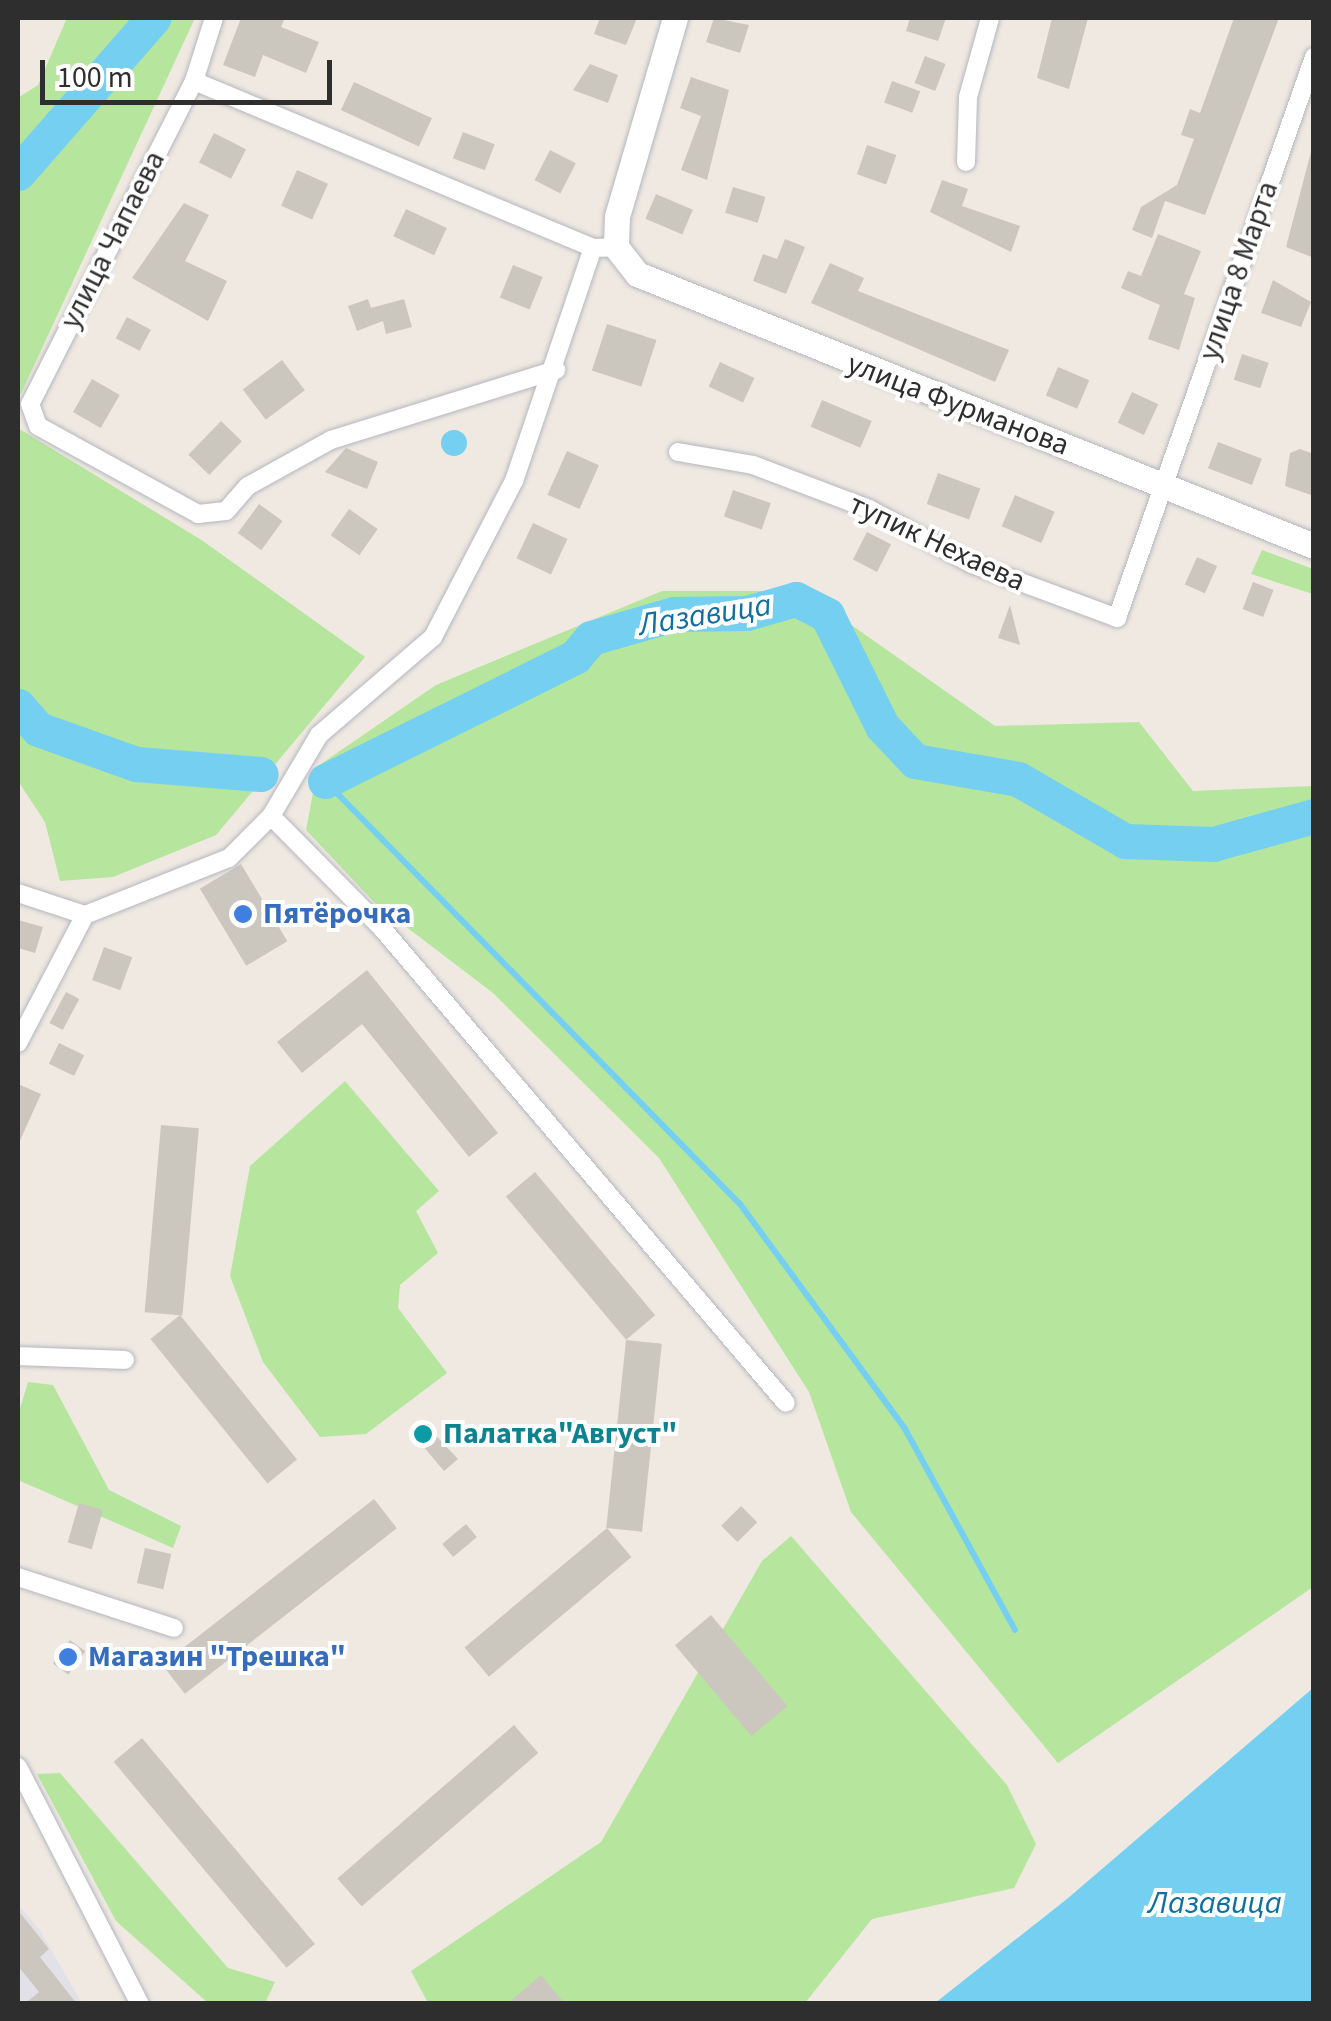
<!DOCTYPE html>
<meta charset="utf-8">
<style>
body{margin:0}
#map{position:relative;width:1331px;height:2021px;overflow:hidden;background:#efe9e1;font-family:"Source Sans 3",sans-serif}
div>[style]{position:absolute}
.industrial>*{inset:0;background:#e3e1e8}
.green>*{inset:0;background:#b6e59e}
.water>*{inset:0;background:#75cff0}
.round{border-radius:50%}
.stream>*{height:6px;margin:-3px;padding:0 3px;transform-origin:3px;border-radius:3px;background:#75cff0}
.river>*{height:35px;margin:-17.5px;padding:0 17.5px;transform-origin:17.5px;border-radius:17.5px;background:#75cff0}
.building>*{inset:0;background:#cbc7bf;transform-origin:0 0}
.roads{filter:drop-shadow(0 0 2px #b4b7c1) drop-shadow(0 0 2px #b4b7c1)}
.minor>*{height:18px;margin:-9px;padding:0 9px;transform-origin:9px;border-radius:9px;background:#fff}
.secondary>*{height:25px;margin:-12.5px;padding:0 12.5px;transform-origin:12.5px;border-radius:12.5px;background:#fff}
.dots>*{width:28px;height:28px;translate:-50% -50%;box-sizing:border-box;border:5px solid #fff;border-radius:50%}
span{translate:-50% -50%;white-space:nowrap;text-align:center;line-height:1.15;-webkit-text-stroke:8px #fff;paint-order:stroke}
.street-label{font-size:30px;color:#2e2e2e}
.shop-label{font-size:30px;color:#366cbe;font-weight:700}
.left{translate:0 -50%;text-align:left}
.culture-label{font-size:30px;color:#0d838f;font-weight:700}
.water-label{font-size:32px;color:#0d6fa3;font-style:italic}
.frame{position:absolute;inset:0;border:20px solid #2e2e2e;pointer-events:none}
.scale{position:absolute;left:40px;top:60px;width:292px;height:45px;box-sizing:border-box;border:5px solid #2e2e2e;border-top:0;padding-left:12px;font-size:30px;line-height:35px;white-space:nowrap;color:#2e2e2e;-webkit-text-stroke:8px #fff;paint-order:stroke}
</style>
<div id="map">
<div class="industrial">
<div style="clip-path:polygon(18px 1905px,39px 1929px,82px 2003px,18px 2003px)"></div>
</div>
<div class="green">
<div style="clip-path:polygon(67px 18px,195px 18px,18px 400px,18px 98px,38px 85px)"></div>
<div style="clip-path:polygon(18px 428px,203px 541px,365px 657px,216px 835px,113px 877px,60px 881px,45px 822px,18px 781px)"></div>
<div style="clip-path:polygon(1262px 550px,1313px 569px,1313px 594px,1251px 574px)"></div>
<div style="clip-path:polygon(662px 591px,803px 591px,995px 726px,1139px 722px,1193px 791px,1313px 786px,1313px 1587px,1058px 1763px,851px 1512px,809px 1392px,659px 1158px,493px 993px,375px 903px,306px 830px,318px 766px,436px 685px)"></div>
<div style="clip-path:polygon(345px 1081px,439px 1191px,416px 1211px,438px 1253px,400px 1285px,398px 1308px,447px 1373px,366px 1434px,320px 1437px,263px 1362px,230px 1276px,250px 1166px)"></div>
<div style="clip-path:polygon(28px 1382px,53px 1385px,109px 1490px,181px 1526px,173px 1548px,18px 1480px,18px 1415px)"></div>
<div style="clip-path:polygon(791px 1536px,1007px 1785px,1036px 1844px,1014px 1888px,872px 1919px,805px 2003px,428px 2003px,411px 1971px,601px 1842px,762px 1561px)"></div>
<div style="clip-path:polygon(60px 1773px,228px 1968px,275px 1982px,265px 2003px,208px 2003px,116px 1921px,37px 1774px)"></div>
</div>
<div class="water">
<div class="round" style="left:441px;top:430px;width:26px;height:26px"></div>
<div style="clip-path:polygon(1313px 1688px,1313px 2003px,935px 2003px,1067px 1899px)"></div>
</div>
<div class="stream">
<div style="left:325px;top:781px;width:593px;rotate:45.55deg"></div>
<div style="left:740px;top:1204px;width:279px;rotate:53.7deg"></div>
<div style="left:905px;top:1429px;width:229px;rotate:61.3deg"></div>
</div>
<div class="river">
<div style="left:18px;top:173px;width:206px;rotate:-48.9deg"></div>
<div style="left:18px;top:706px;width:30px;rotate:49deg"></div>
<div style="left:38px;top:729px;width:104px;rotate:19.7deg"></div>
<div style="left:136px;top:764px;width:125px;rotate:4.6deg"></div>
<div style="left:325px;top:781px;width:279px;rotate:-26.4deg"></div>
<div style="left:575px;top:657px;width:25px;rotate:-50deg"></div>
<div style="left:591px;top:638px;width:86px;rotate:-16.1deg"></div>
<div style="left:674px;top:614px;width:73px;rotate:-0.8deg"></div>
<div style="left:747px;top:613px;width:51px;rotate:-15.9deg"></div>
<div style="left:796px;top:599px;width:35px;rotate:27deg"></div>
<div style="left:827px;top:615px;width:124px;rotate:63.6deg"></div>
<div style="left:882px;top:726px;width:48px;rotate:46.7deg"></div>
<div style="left:915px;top:761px;width:105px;rotate:9.9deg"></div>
<div style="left:1018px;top:779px;width:124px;rotate:30.1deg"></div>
<div style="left:1125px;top:841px;width:88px;rotate:2deg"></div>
<div style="left:1213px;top:844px;width:105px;rotate:-15.5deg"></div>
</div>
<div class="building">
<div style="clip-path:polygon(241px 18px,285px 18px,281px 27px,319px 42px,306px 73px,263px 55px,255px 77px,223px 65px)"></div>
<div style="clip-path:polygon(600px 18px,637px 18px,626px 45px,594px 34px)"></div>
<div style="clip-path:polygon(714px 18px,749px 25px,740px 53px,706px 42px)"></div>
<div style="clip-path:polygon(910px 18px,946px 18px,938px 41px,906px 31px)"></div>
<div style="clip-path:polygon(1052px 18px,1088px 18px,1069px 89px,1037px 78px)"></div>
<div style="clip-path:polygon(1234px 18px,1279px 18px,1205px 215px,1165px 201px,1152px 238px,1132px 230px,1141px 207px,1177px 185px,1194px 139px,1181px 135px,1190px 109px,1200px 113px)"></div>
<div style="left:925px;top:56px;width:22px;height:29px;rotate:21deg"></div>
<div style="clip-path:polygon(590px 64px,618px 75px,608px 103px,573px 90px)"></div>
<div style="clip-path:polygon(691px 77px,729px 90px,707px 180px,681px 170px,701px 116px,680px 108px)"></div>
<div style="left:892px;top:81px;width:30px;height:23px;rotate:20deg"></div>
<div style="left:354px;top:82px;width:86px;height:31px;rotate:25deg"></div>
<div style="left:463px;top:132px;width:34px;height:28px;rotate:21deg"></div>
<div style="left:214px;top:133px;width:36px;height:33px;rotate:27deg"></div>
<div style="left:867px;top:145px;width:31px;height:31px;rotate:19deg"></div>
<div style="clip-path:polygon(1312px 148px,1314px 148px,1314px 258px,1286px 247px)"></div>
<div style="left:550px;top:150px;width:29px;height:34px;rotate:27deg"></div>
<div style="left:297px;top:170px;width:34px;height:39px;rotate:24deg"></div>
<div style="clip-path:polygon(942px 180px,968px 189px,962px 206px,1020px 226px,1011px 252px,930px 212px)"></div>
<div style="left:733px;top:187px;width:34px;height:27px;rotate:17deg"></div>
<div style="left:656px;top:194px;width:40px;height:27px;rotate:23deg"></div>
<div style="clip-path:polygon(184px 203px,209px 215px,185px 261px,227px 281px,208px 321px,132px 278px)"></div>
<div style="left:406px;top:209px;width:45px;height:30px;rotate:25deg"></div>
<div style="clip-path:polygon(1158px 234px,1201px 251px,1184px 294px,1195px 298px,1179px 350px,1148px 339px,1160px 305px,1121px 288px,1128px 271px,1141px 276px)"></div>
<div style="clip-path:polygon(785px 239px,805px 247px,786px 294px,753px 281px,763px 254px,777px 259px)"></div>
<div style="clip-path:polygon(830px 263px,864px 278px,858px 291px,1009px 350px,995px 382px,811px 303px)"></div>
<div style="left:513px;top:265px;width:32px;height:35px;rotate:22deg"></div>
<div style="clip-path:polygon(1273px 280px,1311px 302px,1301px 327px,1261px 313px)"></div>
<div style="clip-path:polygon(368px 299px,371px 308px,404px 299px,412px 327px,386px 334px,383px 321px,357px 331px,348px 306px)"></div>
<div style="left:127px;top:317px;width:27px;height:24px;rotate:28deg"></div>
<div style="left:607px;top:324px;width:52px;height:49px;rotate:18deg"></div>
<div style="left:1242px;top:354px;width:28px;height:27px;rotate:18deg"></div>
<div style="left:282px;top:360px;width:38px;height:49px;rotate:53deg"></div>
<div style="left:720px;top:362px;width:38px;height:27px;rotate:25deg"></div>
<div style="left:1058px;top:367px;width:34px;height:31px;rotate:23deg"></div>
<div style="left:92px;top:379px;width:32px;height:38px;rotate:30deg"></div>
<div style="left:1132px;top:392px;width:29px;height:34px;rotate:25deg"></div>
<div style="left:822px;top:400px;width:54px;height:29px;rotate:23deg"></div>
<div style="left:221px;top:421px;width:29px;height:47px;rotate:44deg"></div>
<div style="left:1218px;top:442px;width:47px;height:28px;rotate:21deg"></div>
<div style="clip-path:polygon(346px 448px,378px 462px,367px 489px,325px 472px)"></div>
<div style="clip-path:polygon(1300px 449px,1314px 454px,1314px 496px,1285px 486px,1290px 453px)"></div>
<div style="left:567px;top:451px;width:35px;height:48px;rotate:24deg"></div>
<div style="left:938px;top:473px;width:45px;height:33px;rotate:20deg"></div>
<div style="left:733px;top:490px;width:40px;height:28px;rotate:19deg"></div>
<div style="left:1015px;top:495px;width:43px;height:34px;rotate:23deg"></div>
<div style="left:259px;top:504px;width:29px;height:36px;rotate:36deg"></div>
<div style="left:349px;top:509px;width:35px;height:32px;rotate:35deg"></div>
<div style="left:533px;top:523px;width:38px;height:39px;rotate:25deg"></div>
<div style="left:867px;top:532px;width:27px;height:31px;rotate:27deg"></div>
<div style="left:1197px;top:557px;width:22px;height:30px;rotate:24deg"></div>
<div style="left:1253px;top:582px;width:22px;height:29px;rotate:21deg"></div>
<div style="clip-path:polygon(1010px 605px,1020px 645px,998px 638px)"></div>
<div style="left:241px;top:864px;width:90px;height:48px;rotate:59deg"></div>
<div style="clip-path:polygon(18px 920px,43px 927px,35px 953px,18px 948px)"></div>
<div style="left:104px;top:947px;width:30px;height:35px;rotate:20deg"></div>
<div style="clip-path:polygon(367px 970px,498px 1133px,469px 1157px,362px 1024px,302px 1073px,277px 1042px)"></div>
<div style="left:66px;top:992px;width:15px;height:35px;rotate:28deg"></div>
<div style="left:59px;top:1043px;width:28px;height:23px;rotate:26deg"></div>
<div style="clip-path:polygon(18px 1084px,41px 1094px,18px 1145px)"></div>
<div style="left:161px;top:1125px;width:38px;height:188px;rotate:5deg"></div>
<div style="left:535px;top:1172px;width:187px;height:38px;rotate:50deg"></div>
<div style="left:180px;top:1315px;width:186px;height:38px;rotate:51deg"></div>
<div style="left:626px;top:1340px;width:36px;height:189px;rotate:6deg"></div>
<div style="clip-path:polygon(424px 1423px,458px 1459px,444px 1471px,412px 1433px)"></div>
<div style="left:374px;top:1499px;width:37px;height:269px;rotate:52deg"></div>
<div style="left:79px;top:1503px;width:25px;height:41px;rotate:16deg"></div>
<div style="left:741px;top:1506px;width:23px;height:28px;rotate:45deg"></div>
<div style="left:466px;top:1524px;width:17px;height:31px;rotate:50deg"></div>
<div style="left:607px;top:1528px;width:38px;height:186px;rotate:50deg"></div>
<div style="left:145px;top:1548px;width:27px;height:36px;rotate:13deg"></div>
<div style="left:711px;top:1615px;width:119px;height:47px;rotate:50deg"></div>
<div style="left:70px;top:1640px;width:19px;height:29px;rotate:36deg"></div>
<div style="left:514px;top:1725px;width:37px;height:234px;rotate:49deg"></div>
<div style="left:142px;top:1738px;width:269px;height:37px;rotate:50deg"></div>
<div style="clip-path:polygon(18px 1910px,49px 1949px,40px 1957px,77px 2004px,24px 2004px,39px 1992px,18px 1966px)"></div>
<div style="clip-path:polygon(541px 1975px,565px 2004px,507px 2004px)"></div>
</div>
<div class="roads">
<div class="minor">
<div style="left:214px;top:18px;width:66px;rotate:107.6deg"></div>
<div style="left:194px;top:81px;width:362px;rotate:116.9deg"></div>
<div style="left:30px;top:404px;width:23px;rotate:70deg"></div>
<div style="left:38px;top:426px;width:183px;rotate:28.8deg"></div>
<div style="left:198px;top:514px;width:28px;rotate:-6deg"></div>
<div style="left:226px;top:511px;width:33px;rotate:-49deg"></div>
<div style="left:248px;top:486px;width:95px;rotate:-29deg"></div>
<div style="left:331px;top:440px;width:236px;rotate:-17.3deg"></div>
<div style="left:194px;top:81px;width:433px;rotate:22.7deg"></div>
<div style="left:966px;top:162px;width:65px;rotate:-88.2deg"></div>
<div style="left:968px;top:97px;width:82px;rotate:-74.4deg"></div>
<div style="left:678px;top:452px;width:76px;rotate:9.8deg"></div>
<div style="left:753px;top:465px;width:124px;rotate:20.8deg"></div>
<div style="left:869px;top:509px;width:117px;rotate:28.1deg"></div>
<div style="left:972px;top:564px;width:155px;rotate:20.4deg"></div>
<div style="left:1117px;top:618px;width:595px;rotate:-70.65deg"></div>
<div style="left:271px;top:816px;width:155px;rotate:45.3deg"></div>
<div style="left:380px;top:926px;width:626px;rotate:49.6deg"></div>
<div style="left:18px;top:893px;width:71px;rotate:18.2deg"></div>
<div style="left:18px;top:1043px;width:144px;rotate:-62.4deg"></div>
<div style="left:85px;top:915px;width:155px;rotate:-21.6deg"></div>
<div style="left:229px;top:858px;width:59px;rotate:-45deg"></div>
<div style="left:271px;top:816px;width:94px;rotate:-59.3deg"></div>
<div style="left:319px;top:735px;width:150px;rotate:-40.7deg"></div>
<div style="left:433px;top:637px;width:176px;rotate:-62.6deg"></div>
<div style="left:514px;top:481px;width:246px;rotate:-71.3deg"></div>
<div style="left:593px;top:248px;width:23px;rotate:-2deg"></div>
<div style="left:18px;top:1356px;width:107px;rotate:2.1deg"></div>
<div style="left:18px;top:1577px;width:164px;rotate:18.1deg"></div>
<div style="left:18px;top:1767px;width:267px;rotate:62.8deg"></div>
</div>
<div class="secondary">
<div style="left:675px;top:18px;width:206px;rotate:106.3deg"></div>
<div style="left:617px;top:216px;width:31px;rotate:92deg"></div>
<div style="left:616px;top:247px;width:34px;rotate:52deg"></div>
<div style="left:637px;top:274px;width:730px;rotate:21.89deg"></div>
</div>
</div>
<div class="dots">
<div style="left:243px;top:914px;background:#3f7fe0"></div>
<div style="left:423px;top:1434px;background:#0f9aa8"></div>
<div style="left:68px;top:1657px;background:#3f7fe0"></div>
</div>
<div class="street-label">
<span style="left:113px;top:240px;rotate:-63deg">улица Чапаева</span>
<span style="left:1239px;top:271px;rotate:-71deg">улица 8 Марта</span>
<span style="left:958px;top:405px;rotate:21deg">улица Фурманова</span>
<span style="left:937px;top:543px;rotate:25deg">тупик Нехаева</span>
</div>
<div class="shop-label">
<span class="left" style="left:263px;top:914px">Пятёрочка</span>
<span class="left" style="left:88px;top:1657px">Магазин "Трешка"</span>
</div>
<div class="culture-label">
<span class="left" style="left:443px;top:1434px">Палатка"Август"</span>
</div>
<div class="water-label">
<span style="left:705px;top:615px;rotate:-9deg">Лазавица</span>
<span style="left:1215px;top:1903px">Лазавица</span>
</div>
<div class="frame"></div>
<div class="scale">100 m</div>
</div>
